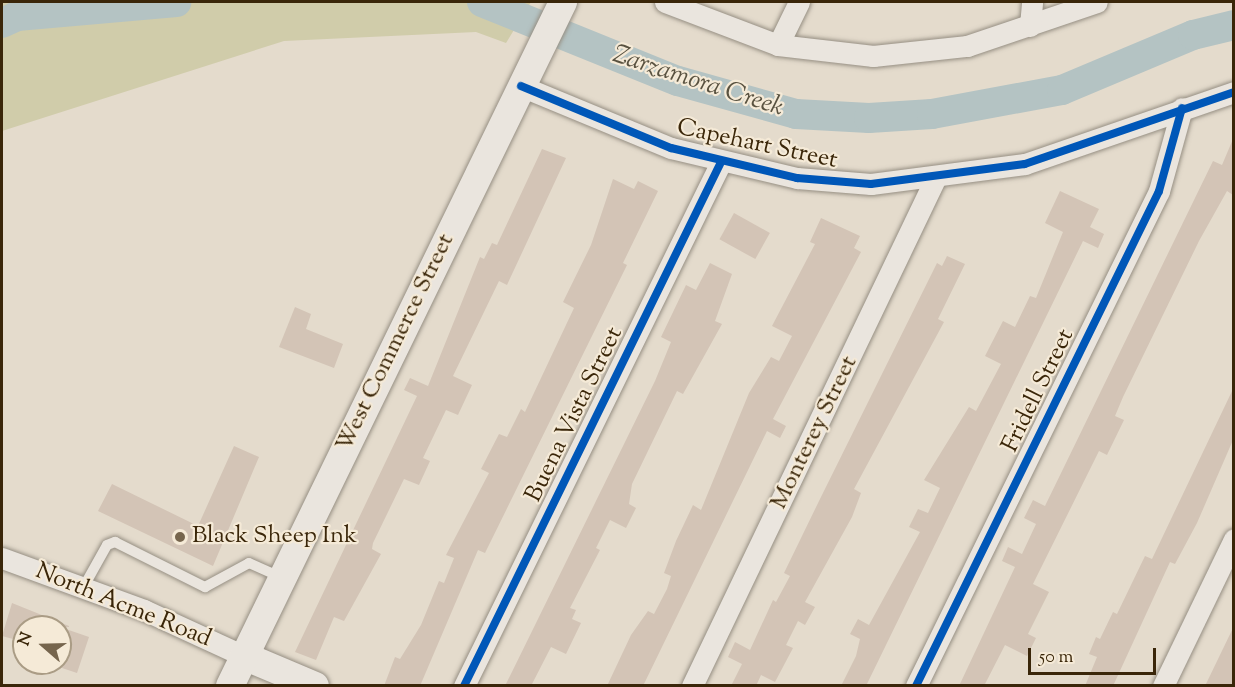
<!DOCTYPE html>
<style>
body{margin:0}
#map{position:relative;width:1235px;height:687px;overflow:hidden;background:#e4dbcc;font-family:"Sorts Mill Goudy",serif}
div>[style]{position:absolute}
.green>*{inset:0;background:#d0ccaa}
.river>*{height:30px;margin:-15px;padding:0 15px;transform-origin:15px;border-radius:15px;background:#b4c3c3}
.building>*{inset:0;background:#d3c4b6;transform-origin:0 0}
.roads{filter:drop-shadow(0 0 2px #968f83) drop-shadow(0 0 2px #968f83)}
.lane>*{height:10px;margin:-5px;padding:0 5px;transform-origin:5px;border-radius:5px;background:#eae5de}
.street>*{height:21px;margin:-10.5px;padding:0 10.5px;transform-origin:10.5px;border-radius:10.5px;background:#eae5de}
.secondary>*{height:28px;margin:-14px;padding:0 14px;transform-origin:14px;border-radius:14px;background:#eae5de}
.cycleway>*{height:8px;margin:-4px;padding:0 4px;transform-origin:4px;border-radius:4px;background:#0057b8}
.dots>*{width:16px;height:16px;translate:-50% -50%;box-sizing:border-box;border:3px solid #f5ead7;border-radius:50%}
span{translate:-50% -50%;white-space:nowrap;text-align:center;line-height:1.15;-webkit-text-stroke:4.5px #f5ead7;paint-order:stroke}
.street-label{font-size:24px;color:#3a2609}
.poi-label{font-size:24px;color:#3a2609}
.left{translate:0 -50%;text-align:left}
.water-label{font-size:26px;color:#595240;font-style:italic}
.frame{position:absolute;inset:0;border:3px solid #3a2609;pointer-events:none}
.north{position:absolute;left:12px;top:615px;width:60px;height:60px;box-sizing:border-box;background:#f5ead7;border:2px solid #aa9c85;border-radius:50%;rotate:290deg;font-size:16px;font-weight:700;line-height:24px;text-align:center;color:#3a2609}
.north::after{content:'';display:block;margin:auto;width:21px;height:27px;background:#76654d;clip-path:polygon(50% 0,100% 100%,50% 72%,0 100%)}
.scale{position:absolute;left:1028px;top:648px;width:128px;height:27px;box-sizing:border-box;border:3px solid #3a2609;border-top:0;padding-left:8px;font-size:18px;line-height:21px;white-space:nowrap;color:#3a2609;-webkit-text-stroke:4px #f5ead7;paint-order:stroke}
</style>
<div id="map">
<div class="green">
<div style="clip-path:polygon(2px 2px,531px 2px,506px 43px,476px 32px,284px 41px,2px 131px)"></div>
</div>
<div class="river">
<div style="left:482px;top:2px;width:211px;rotate:22deg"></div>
<div style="left:678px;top:81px;width:123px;rotate:15.6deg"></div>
<div style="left:796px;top:114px;width:73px;rotate:3.1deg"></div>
<div style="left:869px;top:118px;width:63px;rotate:-3.6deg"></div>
<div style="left:932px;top:114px;width:132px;rotate:-10.5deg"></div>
<div style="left:1062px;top:90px;width:142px;rotate:-22.8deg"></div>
<div style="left:1193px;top:35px;width:42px;rotate:-13.7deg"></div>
<div style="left:2px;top:23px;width:17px;rotate:-25deg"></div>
<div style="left:17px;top:16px;width:160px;rotate:-5deg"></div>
</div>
<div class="building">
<div style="clip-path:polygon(1233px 139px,1233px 195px,1227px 191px,1199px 241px,1123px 397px,1115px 416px,1124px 420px,1107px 455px,1099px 451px,1033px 584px,1049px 592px,1028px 634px,1036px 638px,1027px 656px,1005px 645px,984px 686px,959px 686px,1015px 567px,1002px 561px,1008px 547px,1022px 554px,1036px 524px,1024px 518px,1033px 500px,1045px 506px,1213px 161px,1222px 165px)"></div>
<div style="clip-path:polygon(542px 149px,566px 158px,507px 285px,499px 281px,453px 376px,472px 385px,458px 415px,446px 410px,423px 458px,430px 461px,419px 485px,404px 479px,373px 543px,372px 549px,381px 554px,344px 621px,334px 617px,316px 660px,295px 652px,417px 396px,404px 390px,410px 378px,428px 386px,480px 257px,484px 259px,492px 243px,497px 245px)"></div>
<div style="clip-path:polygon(613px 179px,634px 189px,638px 181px,658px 191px,623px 263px,627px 265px,485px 553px,478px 550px,420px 686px,384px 686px,395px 657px,400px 659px,421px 625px,439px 581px,444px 583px,454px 558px,446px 555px,489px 473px,481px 469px,499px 434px,507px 437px,521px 409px,525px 412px,574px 308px,563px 302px,591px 245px)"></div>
<div style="clip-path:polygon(1060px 191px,1099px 209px,1090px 227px,1104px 234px,1098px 248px,1083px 241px,866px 686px,841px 686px,856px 656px,860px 639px,850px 634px,858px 619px,869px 625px,920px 532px,909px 527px,918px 509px,928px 513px,940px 488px,924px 480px,969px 407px,976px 411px,1001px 364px,985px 356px,1003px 321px,1015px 327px,1030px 296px,1036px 298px,1063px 232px,1045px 223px)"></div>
<div style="left:734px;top:213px;width:41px;height:30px;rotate:29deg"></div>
<div style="clip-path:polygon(821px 218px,860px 236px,854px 248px,861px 252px,773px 419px,786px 426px,780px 438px,767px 431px,643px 686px,607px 686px,631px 635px,648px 611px,654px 614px,667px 589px,671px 576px,664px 573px,676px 541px,693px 505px,701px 510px,749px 393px,771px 357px,779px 361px,792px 336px,772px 326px,815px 244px,810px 242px)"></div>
<div style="clip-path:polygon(947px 256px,965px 264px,938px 319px,944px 322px,854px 489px,861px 493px,852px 517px,805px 602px,815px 607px,805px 625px,798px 621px,786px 645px,793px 648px,775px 682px,761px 675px,756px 686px,731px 686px,742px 664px,728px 657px,735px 642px,750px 650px,773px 600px,776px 602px,790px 576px,784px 573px,819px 501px,937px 263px,942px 266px)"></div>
<div style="clip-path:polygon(710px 263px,732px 274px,715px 321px,722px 324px,683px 394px,677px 391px,632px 484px,629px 504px,636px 508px,626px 528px,610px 520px,596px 548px,600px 550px,570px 608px,576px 610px,572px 619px,581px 623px,566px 654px,551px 647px,531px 686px,505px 686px,655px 381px,671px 342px,661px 337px,686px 285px,696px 290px)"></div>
<div style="clip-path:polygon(295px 307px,311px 314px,306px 329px,343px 344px,334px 368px,279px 347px)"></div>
<div style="clip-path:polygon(1233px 389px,1233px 440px,1197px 523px,1175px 564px,1170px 562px,1113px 686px,1085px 686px,1097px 657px,1089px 654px,1096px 637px,1100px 639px,1113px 612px,1117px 614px,1145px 556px,1152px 559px)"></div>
<div style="clip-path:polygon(234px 446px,259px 457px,213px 566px,98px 511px,112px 484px,198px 526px)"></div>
<div style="clip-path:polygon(12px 603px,69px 626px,69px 627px,24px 627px,24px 642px,2px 636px)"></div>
<div style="clip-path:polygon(60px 627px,89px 637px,77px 673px,56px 666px)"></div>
<div style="clip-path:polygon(1233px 628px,1233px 686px,1205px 686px)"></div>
</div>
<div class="roads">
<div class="lane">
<div style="left:83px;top:588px;width:49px;rotate:-60.8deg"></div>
<div style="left:107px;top:545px;width:9px;rotate:-21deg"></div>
<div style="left:115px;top:542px;width:101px;rotate:26.6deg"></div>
<div style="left:205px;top:587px;width:50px;rotate:-28.6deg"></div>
<div style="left:249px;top:563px;width:35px;rotate:24deg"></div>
</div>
<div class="street">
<div style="left:665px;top:2px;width:121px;rotate:20.8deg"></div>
<div style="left:778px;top:45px;width:96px;rotate:6.6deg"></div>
<div style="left:873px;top:56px;width:95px;rotate:-6.1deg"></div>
<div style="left:967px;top:46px;width:137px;rotate:-18.7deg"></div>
<div style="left:1030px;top:26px;width:24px;rotate:-85deg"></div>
<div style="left:778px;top:45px;width:48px;rotate:-64deg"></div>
<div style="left:521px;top:86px;width:162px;rotate:22.5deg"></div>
<div style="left:671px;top:148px;width:130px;rotate:13.4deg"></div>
<div style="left:797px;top:178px;width:74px;rotate:4.6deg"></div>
<div style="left:871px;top:184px;width:155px;rotate:-7.4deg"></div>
<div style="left:1025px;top:164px;width:221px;rotate:-19deg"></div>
<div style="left:2px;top:558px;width:151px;rotate:20.1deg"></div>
<div style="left:144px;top:610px;width:110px;rotate:24.7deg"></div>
<div style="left:464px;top:686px;width:584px;rotate:-63.87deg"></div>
<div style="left:692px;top:686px;width:562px;rotate:-64.39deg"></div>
<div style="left:916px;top:686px;width:551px;rotate:-63.85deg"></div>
<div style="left:1159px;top:191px;width:86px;rotate:-74.5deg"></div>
<div style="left:1163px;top:686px;width:163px;rotate:-64.2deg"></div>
</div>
<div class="secondary">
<div style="left:244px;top:656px;width:77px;rotate:22.9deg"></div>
<div style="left:230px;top:686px;width:761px;rotate:-64.04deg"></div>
</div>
</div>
<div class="cycleway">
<div style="left:521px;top:86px;width:162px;rotate:22.5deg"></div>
<div style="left:671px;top:148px;width:130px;rotate:13.4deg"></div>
<div style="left:797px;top:178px;width:74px;rotate:4.6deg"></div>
<div style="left:871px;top:184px;width:155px;rotate:-7.4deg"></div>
<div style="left:1025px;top:164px;width:221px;rotate:-19deg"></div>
<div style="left:464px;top:686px;width:584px;rotate:-63.87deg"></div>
<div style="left:916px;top:686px;width:551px;rotate:-63.85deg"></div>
<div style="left:1159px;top:191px;width:86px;rotate:-74.5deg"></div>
</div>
<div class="dots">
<div style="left:180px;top:537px;background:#76654d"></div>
</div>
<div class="street-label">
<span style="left:757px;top:145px;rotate:12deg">Capehart Street</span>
<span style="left:396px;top:343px;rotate:-64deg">West Commerce Street</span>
<span style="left:1039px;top:391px;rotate:-64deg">Fridell Street</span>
<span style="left:575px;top:415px;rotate:-64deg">Buena Vista Street</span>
<span style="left:815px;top:433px;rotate:-64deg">Monterey Street</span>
<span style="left:123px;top:606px;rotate:22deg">North Acme Road</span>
</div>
<div class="poi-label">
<span class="left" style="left:192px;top:537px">Black Sheep Ink</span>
</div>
<div class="water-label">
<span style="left:698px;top:82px;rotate:18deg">Zarzamora Creek</span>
</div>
<div class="frame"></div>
<div class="north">N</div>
<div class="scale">50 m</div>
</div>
